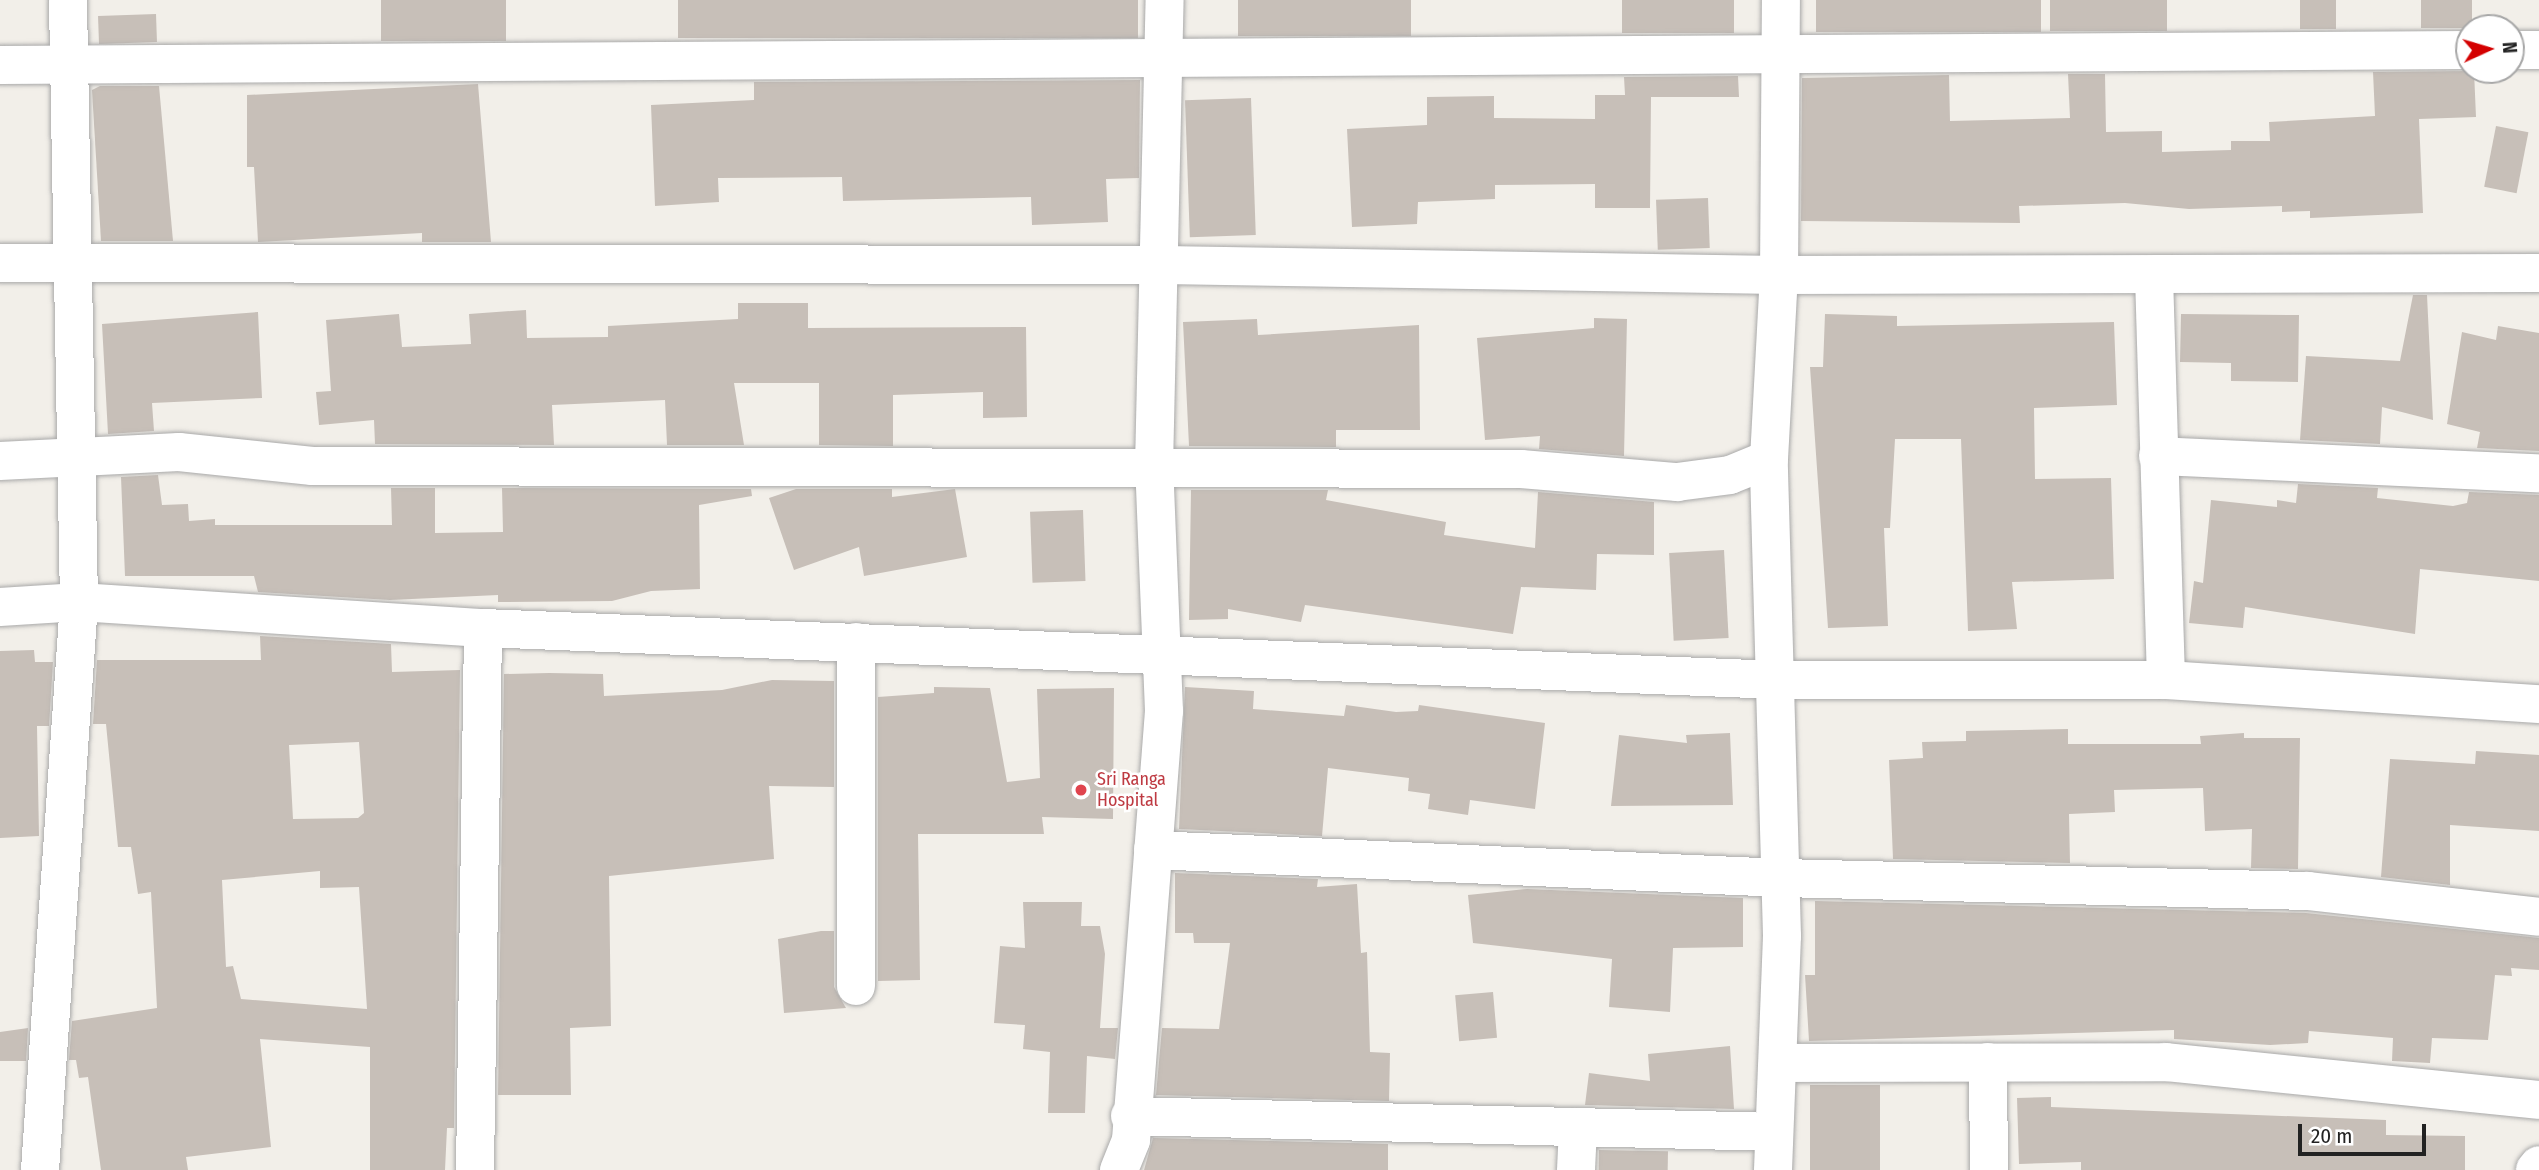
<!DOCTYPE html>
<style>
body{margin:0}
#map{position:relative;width:2539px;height:1170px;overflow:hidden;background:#f2efe9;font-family:"Fira Sans Condensed",sans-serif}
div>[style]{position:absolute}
.building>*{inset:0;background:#c7bfb8;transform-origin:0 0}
.roads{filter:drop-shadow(0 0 2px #a9a9a9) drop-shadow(0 0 2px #a9a9a9)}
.minor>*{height:38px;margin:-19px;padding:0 19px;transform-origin:19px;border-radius:19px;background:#fff}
.dots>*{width:19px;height:19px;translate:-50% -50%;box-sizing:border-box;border:4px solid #fff;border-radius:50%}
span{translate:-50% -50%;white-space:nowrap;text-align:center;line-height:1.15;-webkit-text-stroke:5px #fff;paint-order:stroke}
.health-label{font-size:18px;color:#be3a42}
.left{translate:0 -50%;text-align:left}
.north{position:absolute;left:2455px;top:14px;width:70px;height:70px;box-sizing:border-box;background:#fff;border:2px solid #a7a7a7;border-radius:50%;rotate:86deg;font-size:19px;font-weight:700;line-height:28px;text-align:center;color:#222}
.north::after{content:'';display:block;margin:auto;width:24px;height:32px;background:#d40000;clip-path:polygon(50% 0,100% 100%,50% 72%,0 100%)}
.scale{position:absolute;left:2298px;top:1124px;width:128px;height:32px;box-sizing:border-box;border:4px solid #222;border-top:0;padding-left:9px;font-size:21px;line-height:24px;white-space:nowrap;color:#222;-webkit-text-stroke:5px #fff;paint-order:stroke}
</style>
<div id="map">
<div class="building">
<div style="left:381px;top:0;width:125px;height:41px"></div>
<div style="left:678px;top:0;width:460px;height:38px"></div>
<div style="left:1238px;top:0;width:173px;height:36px"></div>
<div style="left:1622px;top:0;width:112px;height:33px"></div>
<div style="left:1816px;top:0;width:225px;height:32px"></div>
<div style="left:2050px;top:0;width:117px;height:31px"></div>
<div style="left:2300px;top:0;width:36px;height:29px"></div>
<div style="left:2421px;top:0;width:51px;height:28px"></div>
<div style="left:156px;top:14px;width:28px;height:58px;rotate:88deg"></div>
<div style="clip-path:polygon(2474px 71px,2476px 117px,2419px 119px,2423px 213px,2310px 218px,2310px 211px,2282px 212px,2282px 206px,2189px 209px,2125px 203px,2019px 206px,2020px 223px,1801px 221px,1802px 78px,1949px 75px,1950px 121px,2070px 118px,2068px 74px,2105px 74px,2106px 132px,2162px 131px,2162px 152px,2231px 150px,2231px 141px,2270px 141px,2269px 122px,2375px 116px,2373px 72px)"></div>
<div style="clip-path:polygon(1738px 76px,1739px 97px,1651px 97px,1650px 208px,1595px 208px,1595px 184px,1495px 185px,1495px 199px,1418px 202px,1417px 224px,1352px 227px,1347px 129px,1427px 125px,1427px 97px,1494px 96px,1494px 118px,1595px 119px,1595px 95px,1625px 95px,1624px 77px)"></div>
<div style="clip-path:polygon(1140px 80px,1139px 178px,1106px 179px,1108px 222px,1032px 225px,1031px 197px,843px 201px,842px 177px,718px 178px,719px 202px,655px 206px,651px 105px,754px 100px,754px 82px)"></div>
<div style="clip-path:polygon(478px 84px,491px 242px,422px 242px,422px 233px,258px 242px,254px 167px,247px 167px,247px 95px)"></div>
<div style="clip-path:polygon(100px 86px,159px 86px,173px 241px,101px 241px,92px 90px)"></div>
<div style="left:1251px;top:98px;width:137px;height:66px;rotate:88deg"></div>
<div style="left:2496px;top:126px;width:33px;height:62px;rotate:11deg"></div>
<div style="left:1708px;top:198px;width:50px;height:52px;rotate:88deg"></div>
<div style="clip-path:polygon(2413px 295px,2427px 295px,2433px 420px,2382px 407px,2380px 444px,2300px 440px,2306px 356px,2400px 361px)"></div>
<div style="clip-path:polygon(738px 303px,808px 303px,808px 328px,1026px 327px,1027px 417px,983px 418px,983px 392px,893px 395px,893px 446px,819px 445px,819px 383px,734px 383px,744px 445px,667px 445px,665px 400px,552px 405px,554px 445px,375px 444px,374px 420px,319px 425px,316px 392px,331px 391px,326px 320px,399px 314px,402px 347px,471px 344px,469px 314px,526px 310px,527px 338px,608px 337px,608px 326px,738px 319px)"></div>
<div style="clip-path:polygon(258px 312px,262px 398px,152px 403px,154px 431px,108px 434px,102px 324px)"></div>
<div style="clip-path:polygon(1825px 314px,1897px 316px,1897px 326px,2114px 322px,2117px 405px,2034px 408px,2035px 479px,2111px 478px,2114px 579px,2012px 582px,2017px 629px,1968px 631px,1961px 439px,1895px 439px,1890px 528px,1884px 528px,1888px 626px,1828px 628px,1810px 367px,1823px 367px)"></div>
<div style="clip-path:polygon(2181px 314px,2299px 315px,2298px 382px,2231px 381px,2231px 363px,2180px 362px)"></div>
<div style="clip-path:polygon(1594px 318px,1627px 319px,1624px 456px,1539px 449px,1540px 436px,1485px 440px,1477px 338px,1594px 328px)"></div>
<div style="clip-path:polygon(1257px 319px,1258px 335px,1419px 325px,1420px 430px,1336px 430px,1336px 447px,1189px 446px,1183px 322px)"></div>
<div style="clip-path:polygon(2498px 326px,2539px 333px,2539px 451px,2477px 448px,2480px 432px,2447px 424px,2462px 332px,2496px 340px)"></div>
<div style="clip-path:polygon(158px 475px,162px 505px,188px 504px,189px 521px,215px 519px,215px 525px,392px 525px,391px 488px,435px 488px,435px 533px,503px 532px,502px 488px,751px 489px,752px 496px,699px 505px,700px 589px,651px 591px,612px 601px,498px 602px,498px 595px,390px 600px,258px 592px,254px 576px,125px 576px,121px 477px)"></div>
<div style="clip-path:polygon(2298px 484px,2378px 488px,2377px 498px,2453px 506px,2467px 503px,2469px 492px,2539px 495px,2539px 581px,2420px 569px,2415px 634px,2245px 607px,2243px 628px,2189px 623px,2194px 581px,2203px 583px,2211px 500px,2277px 507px,2277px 500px,2296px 503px)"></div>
<div style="clip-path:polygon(796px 489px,892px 489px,892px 497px,955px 489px,967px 557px,864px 576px,859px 547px,794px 570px,769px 498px)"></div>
<div style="clip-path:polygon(1191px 490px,1328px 490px,1326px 500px,1446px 522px,1444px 535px,1535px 548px,1538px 492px,1654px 502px,1654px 555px,1597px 554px,1596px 590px,1521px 587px,1513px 634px,1305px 605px,1301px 622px,1228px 609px,1228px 619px,1189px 620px)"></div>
<div style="left:1083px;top:510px;width:71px;height:53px;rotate:88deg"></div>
<div style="left:1724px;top:550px;width:88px;height:55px;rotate:87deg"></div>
<div style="clip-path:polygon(evenodd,260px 636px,391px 644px,392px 672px,460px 670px,454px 1128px,447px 1128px,445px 1170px,370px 1170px,370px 1047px,260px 1039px,271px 1147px,186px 1157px,188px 1170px,101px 1170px,88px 1077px,79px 1078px,76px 1060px,69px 1060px,72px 1021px,157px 1008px,151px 892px,138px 894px,131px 847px,118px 847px,106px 724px,93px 724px,97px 660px,261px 660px,260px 636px,359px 742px,364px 813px,358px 818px,293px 819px,289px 745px,359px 742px,260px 636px,320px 871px,320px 888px,359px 887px,367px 1009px,241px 999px,233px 966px,226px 967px,222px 880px,320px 871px)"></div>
<div style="clip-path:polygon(34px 650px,35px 662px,53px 662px,49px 726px,37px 726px,39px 836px,0 838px,0 651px)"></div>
<div style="clip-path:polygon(549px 673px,603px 674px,604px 696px,722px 690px,772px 680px,834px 681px,834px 787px,769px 786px,774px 859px,609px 876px,611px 1026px,570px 1028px,571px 1095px,498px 1095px,504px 674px)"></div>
<div style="clip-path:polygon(934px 687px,990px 688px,1007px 782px,1040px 778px,1037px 689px,1114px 688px,1113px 819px,1042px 817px,1044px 834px,918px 834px,920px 980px,878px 981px,878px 697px,934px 693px)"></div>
<div style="clip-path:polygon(1185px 687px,1254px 691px,1253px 709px,1344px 716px,1346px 705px,1396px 712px,1418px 711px,1419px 705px,1545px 723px,1535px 809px,1470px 800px,1468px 815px,1428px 809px,1430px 794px,1408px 791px,1409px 778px,1328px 768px,1322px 836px,1179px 829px)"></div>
<div style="clip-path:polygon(2068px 729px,2068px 744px,2201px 744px,2200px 736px,2244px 733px,2244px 738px,2300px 738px,2298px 869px,2251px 868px,2252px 829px,2205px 831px,2203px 788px,2114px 790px,2115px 812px,2069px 814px,2070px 863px,1893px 859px,1889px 760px,1923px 758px,1922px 742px,1966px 741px,1966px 731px)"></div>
<div style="clip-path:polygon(1730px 733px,1733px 805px,1611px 806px,1619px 735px,1687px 743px,1686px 735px)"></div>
<div style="clip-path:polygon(2476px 751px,2539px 755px,2539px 831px,2450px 825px,2450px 885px,2381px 877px,2390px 759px,2475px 764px)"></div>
<div style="clip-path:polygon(1175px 873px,1318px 879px,1317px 887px,1357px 884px,1361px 953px,1367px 952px,1370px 1052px,1390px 1053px,1389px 1101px,1156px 1095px,1162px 1028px,1219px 1029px,1230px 943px,1194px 943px,1193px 933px,1175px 933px)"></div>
<div style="clip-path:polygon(1527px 889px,1743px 898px,1743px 947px,1673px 948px,1670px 1012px,1609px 1007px,1612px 959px,1473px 943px,1468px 895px)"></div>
<div style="clip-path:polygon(1815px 901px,2306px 913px,2539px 938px,2539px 970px,2511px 968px,2512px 976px,2495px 975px,2488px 1040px,2432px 1038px,2430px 1063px,2392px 1061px,2393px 1038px,2309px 1031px,2308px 1043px,2270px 1045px,2174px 1039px,2174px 1030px,1809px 1041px,1805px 975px,1815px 975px)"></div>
<div style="clip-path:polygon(1023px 902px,1082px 902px,1081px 926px,1100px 926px,1105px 954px,1100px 1028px,1118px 1028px,1115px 1059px,1087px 1056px,1085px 1113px,1048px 1113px,1050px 1052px,1023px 1049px,1025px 1025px,994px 1023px,1000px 946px,1025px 948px)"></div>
<div style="clip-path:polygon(821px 931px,834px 931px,834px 987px,846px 1008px,784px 1013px,778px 939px)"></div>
<div style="left:1493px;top:992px;width:46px;height:38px;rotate:85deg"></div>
<div style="clip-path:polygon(28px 1028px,26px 1061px,0 1061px,0 1032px)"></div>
<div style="clip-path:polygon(1730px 1046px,1734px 1109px,1585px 1105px,1589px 1073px,1650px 1081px,1648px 1054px)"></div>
<div style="left:1810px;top:1085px;width:70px;height:85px"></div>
<div style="clip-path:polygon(2051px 1097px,2051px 1107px,2386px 1120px,2386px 1135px,2465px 1136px,2465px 1170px,2081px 1170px,2081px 1162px,2019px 1164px,2017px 1098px)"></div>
<div style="clip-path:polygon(1153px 1138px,1388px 1144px,1388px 1170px,1144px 1170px)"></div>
<div style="left:1599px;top:1150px;width:69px;height:20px;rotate:1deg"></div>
</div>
<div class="roads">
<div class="minor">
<div style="left:2511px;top:50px;width:28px"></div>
<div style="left:0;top:65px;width:2469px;rotate:-0.35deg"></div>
<div style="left:0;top:263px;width:1163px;rotate:0.1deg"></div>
<div style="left:1163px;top:265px;width:616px;rotate:0.93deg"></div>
<div style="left:1779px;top:275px;width:760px;rotate:-0.15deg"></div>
<div style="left:2158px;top:456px;width:381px;rotate:2.6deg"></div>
<div style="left:0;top:461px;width:179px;rotate:-2.9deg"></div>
<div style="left:179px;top:452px;width:134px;rotate:6deg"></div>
<div style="left:312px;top:466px;width:1209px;rotate:0.14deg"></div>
<div style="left:1521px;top:469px;width:157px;rotate:4.8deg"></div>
<div style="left:1677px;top:482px;width:53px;rotate:-7.5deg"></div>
<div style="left:1730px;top:475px;width:42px;rotate:-22.3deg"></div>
<div style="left:0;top:607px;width:79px;rotate:-3.6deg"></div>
<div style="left:79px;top:602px;width:405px;rotate:3.7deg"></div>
<div style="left:483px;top:628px;width:1297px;rotate:2.3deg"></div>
<div style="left:1779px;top:680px;width:387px"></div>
<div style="left:2166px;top:680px;width:406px;rotate:-91.7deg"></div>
<div style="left:2166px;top:680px;width:374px;rotate:3.7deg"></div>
<div style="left:1153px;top:850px;width:629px;rotate:2.55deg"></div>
<div style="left:1781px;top:878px;width:527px;rotate:1.41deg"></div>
<div style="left:2308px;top:891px;width:232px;rotate:6.4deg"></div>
<div style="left:856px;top:986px;width:344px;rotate:-90deg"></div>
<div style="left:1988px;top:1062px;width:108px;rotate:89.5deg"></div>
<div style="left:1779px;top:1063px;width:387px;rotate:-0.1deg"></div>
<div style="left:2166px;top:1062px;width:375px;rotate:5.8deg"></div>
<div style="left:1130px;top:1116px;width:644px;rotate:1.42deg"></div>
<div style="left:40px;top:1170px;width:569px;rotate:-86.07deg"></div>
<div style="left:79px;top:602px;width:602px;rotate:-91.05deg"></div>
<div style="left:475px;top:1170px;width:542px;rotate:-89.15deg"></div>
<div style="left:1119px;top:1170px;width:32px;rotate:-68deg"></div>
<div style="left:1131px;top:1140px;width:430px;rotate:-85.6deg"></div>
<div style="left:1164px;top:711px;width:244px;rotate:-92.3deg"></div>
<div style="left:1154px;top:467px;width:467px;rotate:-88.7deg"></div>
<div style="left:1576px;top:1170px;width:43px;rotate:-87.3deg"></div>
<div style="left:1773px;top:1170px;width:234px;rotate:-87.8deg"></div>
<div style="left:1782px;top:936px;width:477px;rotate:-91.6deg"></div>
<div style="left:1769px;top:459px;width:184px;rotate:-86.9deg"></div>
<div style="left:1779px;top:275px;width:275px;rotate:-89.6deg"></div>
<div style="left:2535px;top:1170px;width:6px;rotate:-51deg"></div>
</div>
</div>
<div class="dots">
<div style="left:1081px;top:790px;background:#e0444e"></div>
</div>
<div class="health-label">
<span class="left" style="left:1097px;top:790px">Sri Ranga<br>Hospital</span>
</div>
<div class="north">N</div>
<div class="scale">20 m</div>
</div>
